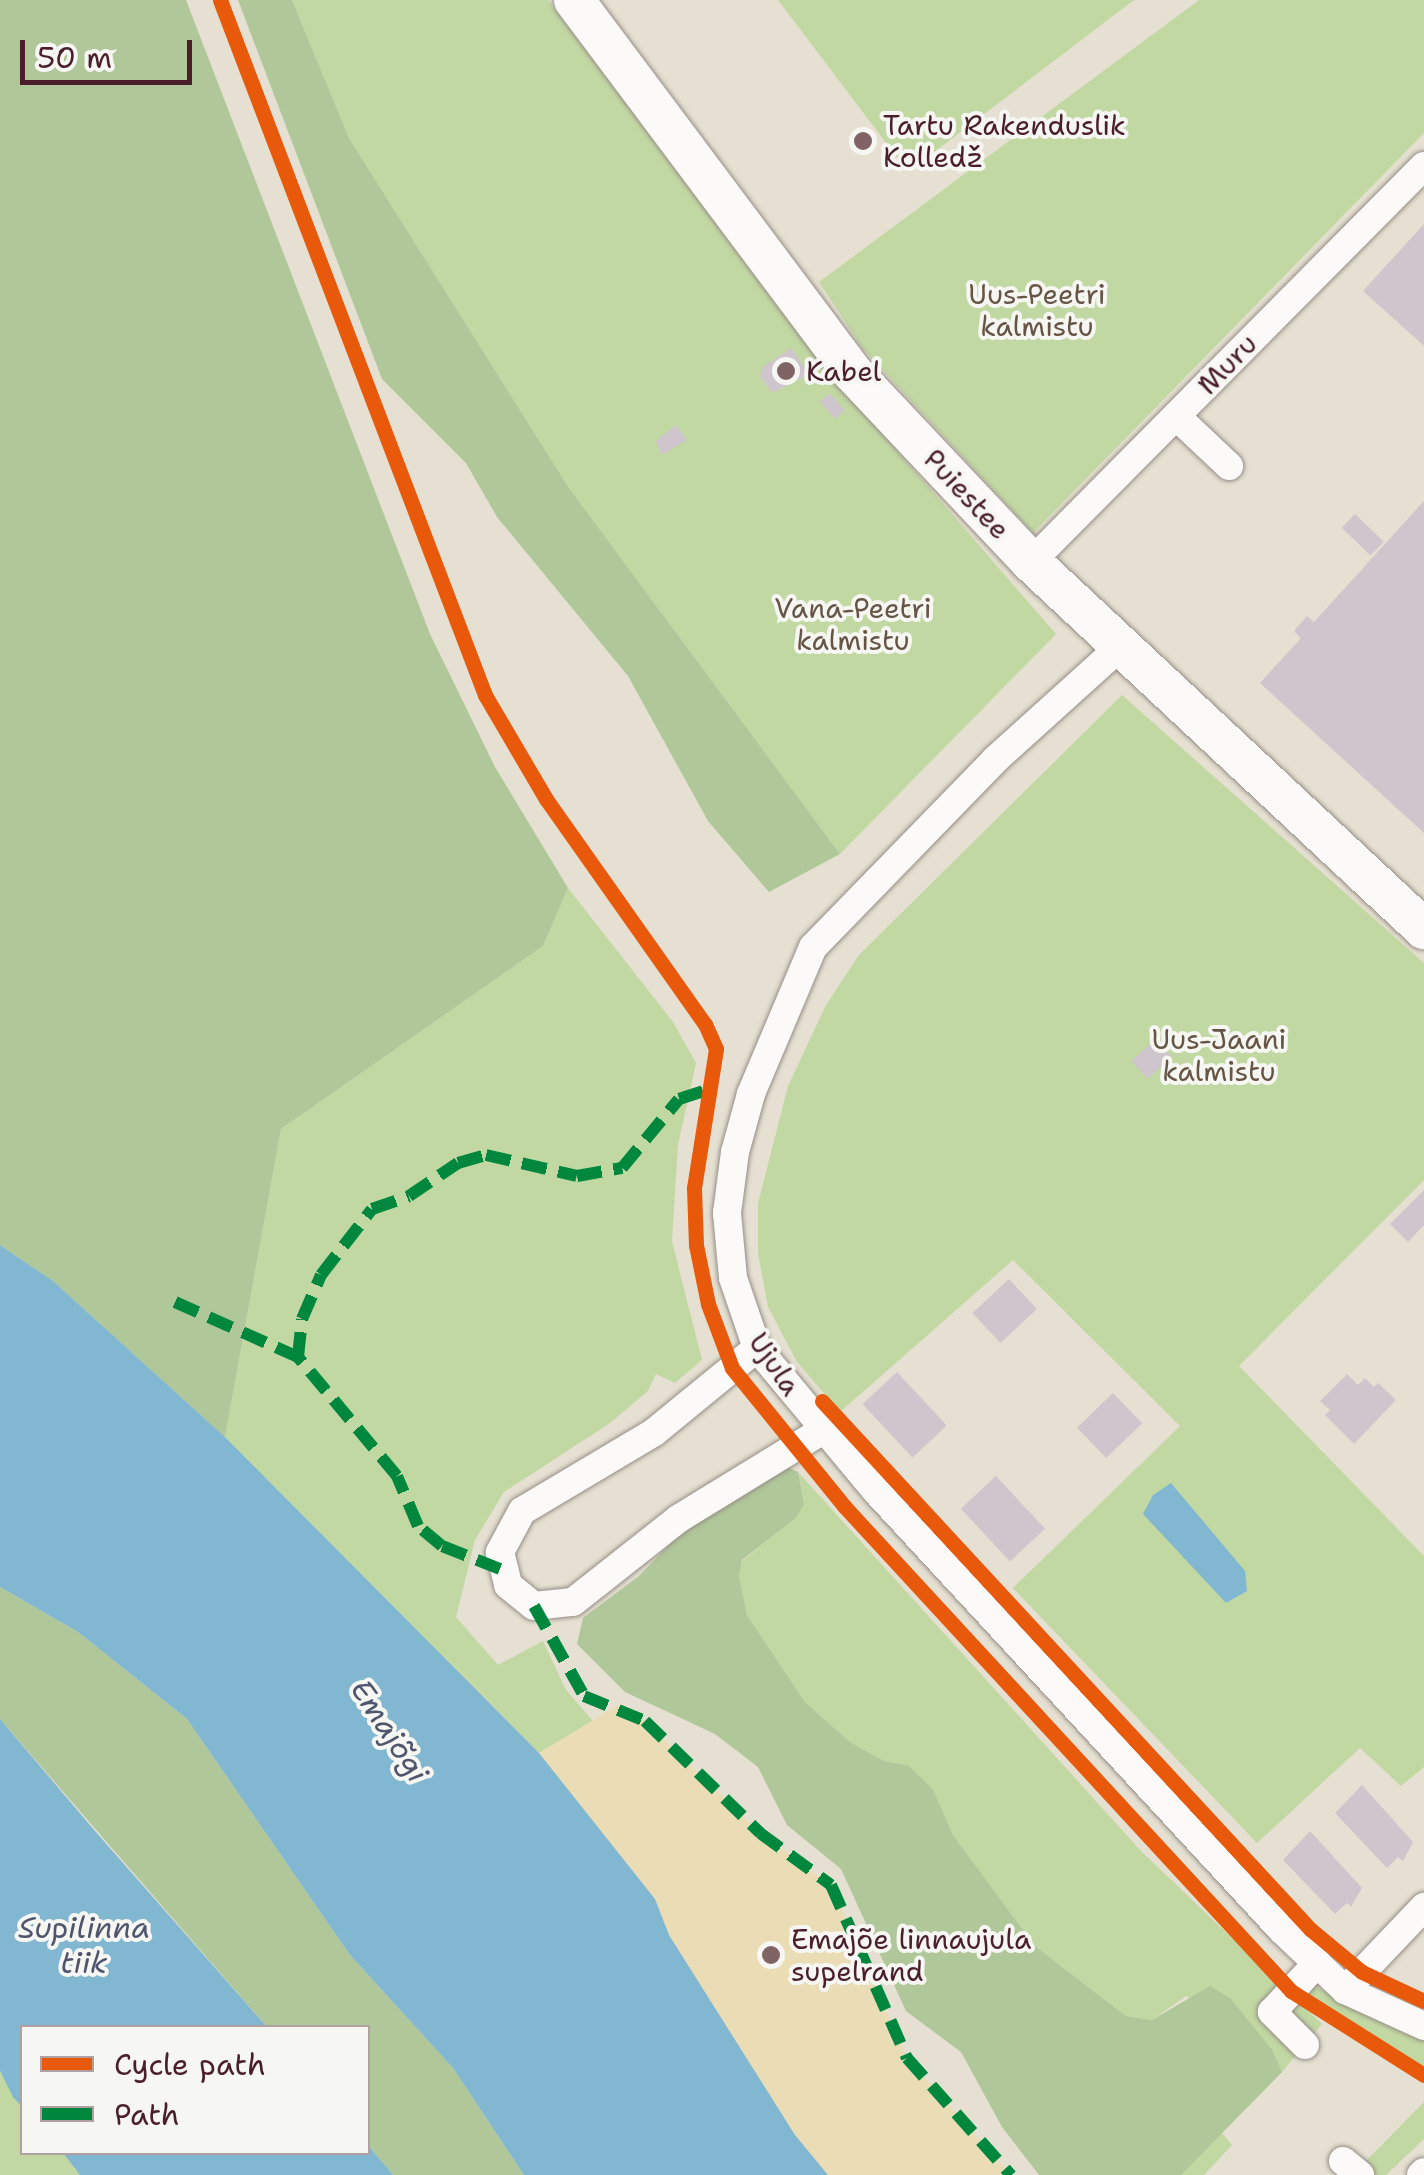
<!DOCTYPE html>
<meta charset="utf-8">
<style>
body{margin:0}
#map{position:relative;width:1424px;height:2175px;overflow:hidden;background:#e5e0d1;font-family:"Shantell Sans",sans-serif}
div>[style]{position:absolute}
.green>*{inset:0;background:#c2d8a3}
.forest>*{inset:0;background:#b0c799}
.sand>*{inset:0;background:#eaddb5}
.water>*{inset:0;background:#82b7d1}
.building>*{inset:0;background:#cec6cc;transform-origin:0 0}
.roads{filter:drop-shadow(0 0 2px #968d87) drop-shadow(0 0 2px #968d87)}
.minor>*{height:28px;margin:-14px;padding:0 14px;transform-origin:14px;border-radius:14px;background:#fbfaf8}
.highway>*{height:40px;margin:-20px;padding:0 20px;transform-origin:20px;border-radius:20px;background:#fbfaf8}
.quiet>*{height:12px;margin-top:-6px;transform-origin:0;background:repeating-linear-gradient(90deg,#00873e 0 25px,transparent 0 37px)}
.cycleway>*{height:15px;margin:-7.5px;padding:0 7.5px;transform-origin:7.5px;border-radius:7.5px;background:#e8590c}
.dots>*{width:28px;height:28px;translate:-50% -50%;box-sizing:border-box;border:5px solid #f6f6f2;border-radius:50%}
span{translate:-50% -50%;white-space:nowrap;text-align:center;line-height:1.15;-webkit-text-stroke:8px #f6f6f2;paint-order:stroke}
.poi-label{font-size:28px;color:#4a1f2b}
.left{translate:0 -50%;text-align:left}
.park-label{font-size:28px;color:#665444}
.street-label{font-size:28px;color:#4a1f2b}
.water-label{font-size:30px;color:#4f556d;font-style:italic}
.legend{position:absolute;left:20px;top:2025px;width:350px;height:130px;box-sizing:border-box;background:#f6f6f2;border:2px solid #b1a0a2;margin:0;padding:12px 18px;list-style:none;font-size:30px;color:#4a1f2b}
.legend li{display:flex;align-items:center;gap:20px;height:50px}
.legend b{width:50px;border:2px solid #b1a0a2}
.scale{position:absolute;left:20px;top:40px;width:172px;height:45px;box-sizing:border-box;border:5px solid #4a1f2b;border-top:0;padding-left:12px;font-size:30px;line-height:35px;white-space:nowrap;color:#4a1f2b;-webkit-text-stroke:8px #f6f6f2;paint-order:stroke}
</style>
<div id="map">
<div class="green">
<div style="clip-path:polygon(292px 0,548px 0,826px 369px,1056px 634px,840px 854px,569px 488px,349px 138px)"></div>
<div style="clip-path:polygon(778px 0,1134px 0,908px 172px)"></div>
<div style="clip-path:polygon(1199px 0,1424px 0,1424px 133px,1033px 533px,863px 349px,819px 282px)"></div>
<div style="clip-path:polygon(1122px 695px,1424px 963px,1424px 1180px,1239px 1366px,1424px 1556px,1424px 1767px,1401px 1786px,1360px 1748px,1257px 1843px,1013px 1588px,1180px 1426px,1013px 1260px,840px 1412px,797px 1362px,768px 1307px,758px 1253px,758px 1203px,788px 1086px,826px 1005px,859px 955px)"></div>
<div style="clip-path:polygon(568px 888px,673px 1022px,696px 1063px,678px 1145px,672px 1241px,702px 1360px,675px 1383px,656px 1374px,648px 1391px,610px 1423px,504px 1492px,475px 1540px,456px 1617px,498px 1665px,543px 1641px,566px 1690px,593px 1721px,539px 1753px,225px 1437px,281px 1129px,543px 946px)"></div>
<div style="clip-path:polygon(798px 1472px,1142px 1852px,1322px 2024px,1282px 2072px,1273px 2051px,1186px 1996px,1152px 2020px,1126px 2016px,1035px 1946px,953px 1835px,933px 1789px,908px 1765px,884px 1761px,850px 1742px,805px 1702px,747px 1615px,739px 1576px,742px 1561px,796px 1518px,804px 1503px)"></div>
<div style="clip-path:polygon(1310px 1984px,1424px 2041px,1424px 2068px,1321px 2006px,1303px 1991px)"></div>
<div style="clip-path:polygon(0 2072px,22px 2107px,22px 2152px,63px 2153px,80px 2175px,0 2175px)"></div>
<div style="clip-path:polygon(1424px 2102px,1424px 2139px,1386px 2175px,1376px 2175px,1364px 2163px)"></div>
<div style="clip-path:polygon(1221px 2132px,1232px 2145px,1204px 2175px,1181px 2175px)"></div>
</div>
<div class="forest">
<div style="clip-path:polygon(0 0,186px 0,430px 634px,495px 767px,568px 888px,543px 946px,281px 1129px,225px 1437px,53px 1281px,0 1245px)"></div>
<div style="clip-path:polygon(238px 0,292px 0,349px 138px,569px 488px,840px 854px,769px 892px,708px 821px,628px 676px,497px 517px,466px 463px,382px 379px)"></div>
<div style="clip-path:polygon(783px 1465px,798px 1472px,804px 1504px,796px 1518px,742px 1560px,739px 1576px,747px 1615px,805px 1702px,850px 1742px,884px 1761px,908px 1765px,933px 1789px,953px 1835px,1035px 1946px,1126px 2016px,1152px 2020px,1210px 1986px,1230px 1998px,1273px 2051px,1282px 2072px,1181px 2175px,1039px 2175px,1002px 2127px,961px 2052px,906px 2011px,841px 1869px,787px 1825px,758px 1767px,715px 1734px,625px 1692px,577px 1644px,583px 1618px,639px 1576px,690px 1523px)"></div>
<div style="clip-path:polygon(0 1587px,78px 1632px,187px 1719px,350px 1955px,453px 2068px,524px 2175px,393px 2175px,368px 2145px,368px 2028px,267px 2027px,0 1719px)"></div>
</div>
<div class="sand">
<div style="clip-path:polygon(618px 1705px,645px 1721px,760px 1833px,831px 1885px,907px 2058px,1011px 2175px,828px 2175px,795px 2135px,669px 1935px,655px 1899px,539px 1753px)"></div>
</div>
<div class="water">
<div style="clip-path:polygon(0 1245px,53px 1281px,225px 1437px,539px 1753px,655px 1899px,669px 1935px,795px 2135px,828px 2175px,524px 2175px,453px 2068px,350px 1955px,187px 1719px,78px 1632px,0 1587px)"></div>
<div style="clip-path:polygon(1171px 1483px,1245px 1571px,1247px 1591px,1226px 1603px,1143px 1514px,1153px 1495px)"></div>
<div style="clip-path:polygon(0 1719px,95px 1831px,267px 2027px,22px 2028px,22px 2107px,13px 2097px,0 2071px)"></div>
<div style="clip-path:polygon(368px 2145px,393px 2175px,80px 2175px,63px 2153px,368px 2152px)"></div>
</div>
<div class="building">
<div style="clip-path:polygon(1424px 224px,1424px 346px,1363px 291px)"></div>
<div style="clip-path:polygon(791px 348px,809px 374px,772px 393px,760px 376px,763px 367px)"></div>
<div style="left:830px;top:393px;width:23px;height:13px;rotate:50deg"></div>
<div style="clip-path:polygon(676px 425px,687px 440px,661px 455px,656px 441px)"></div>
<div style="clip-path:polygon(1424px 501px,1424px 833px,1260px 683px,1301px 638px,1294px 631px,1307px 616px,1314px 622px)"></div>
<div style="left:1355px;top:514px;width:40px;height:19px;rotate:44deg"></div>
<div style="left:1156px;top:1039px;width:24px;height:33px;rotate:48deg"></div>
<div style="clip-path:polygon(1424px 1190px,1424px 1225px,1408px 1242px,1390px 1224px)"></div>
<div style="left:1009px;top:1279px;width:41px;height:50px;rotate:47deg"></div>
<div style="left:897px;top:1372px;width:73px;height:47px;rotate:47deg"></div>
<div style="clip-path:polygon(1347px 1374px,1358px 1385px,1365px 1378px,1374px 1387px,1378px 1383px,1396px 1400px,1354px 1444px,1325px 1415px,1330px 1410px,1320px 1401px)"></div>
<div style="left:1113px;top:1393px;width:42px;height:50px;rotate:46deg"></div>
<div style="left:996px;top:1476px;width:72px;height:48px;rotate:47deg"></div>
<div style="clip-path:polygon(1362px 1785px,1413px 1842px,1403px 1861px,1398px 1857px,1387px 1868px,1335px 1813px)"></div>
<div style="clip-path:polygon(1310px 1831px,1362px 1888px,1351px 1907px,1347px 1903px,1335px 1914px,1283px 1860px)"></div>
</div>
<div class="roads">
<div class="minor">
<div style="left:1176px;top:416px;width:73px;rotate:43.3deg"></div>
<div style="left:1031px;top:562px;width:558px;rotate:-45.22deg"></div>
<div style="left:1121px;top:646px;width:169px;rotate:137.9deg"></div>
<div style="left:996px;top:759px;width:262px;rotate:134.2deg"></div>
<div style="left:813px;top:947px;width:160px;rotate:112.9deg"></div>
<div style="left:751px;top:1094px;width:60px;rotate:105.4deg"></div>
<div style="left:735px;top:1152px;width:62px;rotate:97.5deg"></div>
<div style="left:727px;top:1213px;width:65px;rotate:84.7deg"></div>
<div style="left:733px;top:1278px;width:74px;rotate:71.1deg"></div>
<div style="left:757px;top:1348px;width:187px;rotate:50.2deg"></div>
<div style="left:877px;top:1492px;width:595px;rotate:47.25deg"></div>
<div style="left:1281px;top:1929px;width:88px;rotate:43.6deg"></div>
<div style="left:1345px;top:1990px;width:87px;rotate:24.5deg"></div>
<div style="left:757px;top:1348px;width:134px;rotate:140.7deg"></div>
<div style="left:653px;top:1433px;width:152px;rotate:149.2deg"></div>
<div style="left:522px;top:1511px;width:47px;rotate:118.2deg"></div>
<div style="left:500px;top:1552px;width:34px;rotate:76deg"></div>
<div style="left:508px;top:1585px;width:33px;rotate:39deg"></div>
<div style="left:534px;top:1606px;width:39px;rotate:-6deg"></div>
<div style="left:573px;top:1602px;width:134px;rotate:-38.3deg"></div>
<div style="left:678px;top:1519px;width:170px;rotate:-31.5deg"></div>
<div style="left:1345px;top:1990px;width:115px;rotate:-46.4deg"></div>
<div style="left:1305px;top:2045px;width:47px;rotate:-135deg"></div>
<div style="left:1272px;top:2012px;width:67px;rotate:-47.4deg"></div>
<div style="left:1343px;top:2161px;width:22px;rotate:39deg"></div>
<div style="left:1421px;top:2175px;width:4px;rotate:-45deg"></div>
</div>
<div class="highway">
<div style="left:574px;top:0;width:464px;rotate:53.2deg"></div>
<div style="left:852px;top:372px;width:261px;rotate:46.7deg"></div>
<div style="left:1031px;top:562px;width:538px;rotate:43.04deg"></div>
</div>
</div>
<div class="quiet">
<div style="left:175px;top:1302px;width:135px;rotate:24.1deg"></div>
<div style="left:500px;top:1569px;width:62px;rotate:-158.4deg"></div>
<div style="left:442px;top:1546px;width:31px;rotate:-140deg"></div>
<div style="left:418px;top:1526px;width:54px;rotate:-112.8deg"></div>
<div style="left:397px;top:1476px;width:155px;rotate:-129.8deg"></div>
<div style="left:298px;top:1357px;width:38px;rotate:-84deg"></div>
<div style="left:302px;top:1319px;width:48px;rotate:-66.6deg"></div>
<div style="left:321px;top:1275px;width:83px;rotate:-52.3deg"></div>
<div style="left:372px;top:1209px;width:39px;rotate:-19deg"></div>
<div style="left:409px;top:1196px;width:59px;rotate:-34deg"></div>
<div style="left:458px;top:1163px;width:29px;rotate:-16deg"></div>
<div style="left:486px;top:1155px;width:93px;rotate:13deg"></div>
<div style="left:577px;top:1176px;width:46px;rotate:-10.1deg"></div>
<div style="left:622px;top:1168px;width:89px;rotate:-50.4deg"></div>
<div style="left:679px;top:1099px;width:35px;rotate:-18deg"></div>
<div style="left:534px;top:1606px;width:103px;rotate:60.9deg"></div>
<div style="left:584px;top:1696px;width:66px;rotate:22.3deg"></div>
<div style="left:645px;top:1721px;width:161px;rotate:44.2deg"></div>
<div style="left:760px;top:1833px;width:88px;rotate:36.2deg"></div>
<div style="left:831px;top:1885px;width:189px;rotate:66.3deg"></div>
<div style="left:907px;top:2058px;width:157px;rotate:48.4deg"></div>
</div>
<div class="cycleway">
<div style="left:220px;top:0;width:744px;rotate:69.13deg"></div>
<div style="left:485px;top:695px;width:121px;rotate:59.6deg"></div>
<div style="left:546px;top:799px;width:276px;rotate:54.8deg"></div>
<div style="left:705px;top:1024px;width:27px;rotate:66deg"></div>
<div style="left:716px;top:1049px;width:141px;rotate:99deg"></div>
<div style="left:694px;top:1188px;width:57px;rotate:88deg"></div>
<div style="left:696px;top:1245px;width:60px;rotate:78.5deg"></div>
<div style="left:708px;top:1304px;width:68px;rotate:69.4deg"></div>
<div style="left:732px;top:1368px;width:178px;rotate:50.9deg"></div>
<div style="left:844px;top:1506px;width:660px;rotate:47.33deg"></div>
<div style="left:1291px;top:1991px;width:157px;rotate:32.3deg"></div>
<div style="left:822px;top:1401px;width:719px;rotate:47.25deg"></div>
<div style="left:1310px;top:1929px;width:67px;rotate:39.6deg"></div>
<div style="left:1362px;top:1972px;width:68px;rotate:25.1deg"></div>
</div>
<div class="dots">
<div style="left:863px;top:141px;background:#806365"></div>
<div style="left:786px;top:371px;background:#806365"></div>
<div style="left:771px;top:1955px;background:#806365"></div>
</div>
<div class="poi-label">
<span class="left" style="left:883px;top:141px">Tartu Rakenduslik<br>Kolledž</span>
<span class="left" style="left:806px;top:371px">Kabel</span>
<span class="left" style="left:791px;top:1955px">Emajõe linnaujula<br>supelrand</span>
</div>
<div class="park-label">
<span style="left:1037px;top:310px">Uus-Peetri<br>kalmistu</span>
<span style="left:853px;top:624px">Vana-Peetri<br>kalmistu</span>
<span style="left:1219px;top:1055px">Uus-Jaani<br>kalmistu</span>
</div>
<div class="street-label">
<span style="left:1227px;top:364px;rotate:-46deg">Muru</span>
<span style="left:967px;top:494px;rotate:47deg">Puiestee</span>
<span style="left:775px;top:1364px;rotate:56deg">Ujula</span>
</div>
<div class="water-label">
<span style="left:389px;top:1731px;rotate:57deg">Emajõgi</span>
<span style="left:84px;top:1945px">Supilinna<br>tiik</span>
</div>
<ul class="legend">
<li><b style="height:12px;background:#e8590c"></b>Cycle path</li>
<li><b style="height:12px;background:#00873e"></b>Path</li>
</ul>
<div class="scale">50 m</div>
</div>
